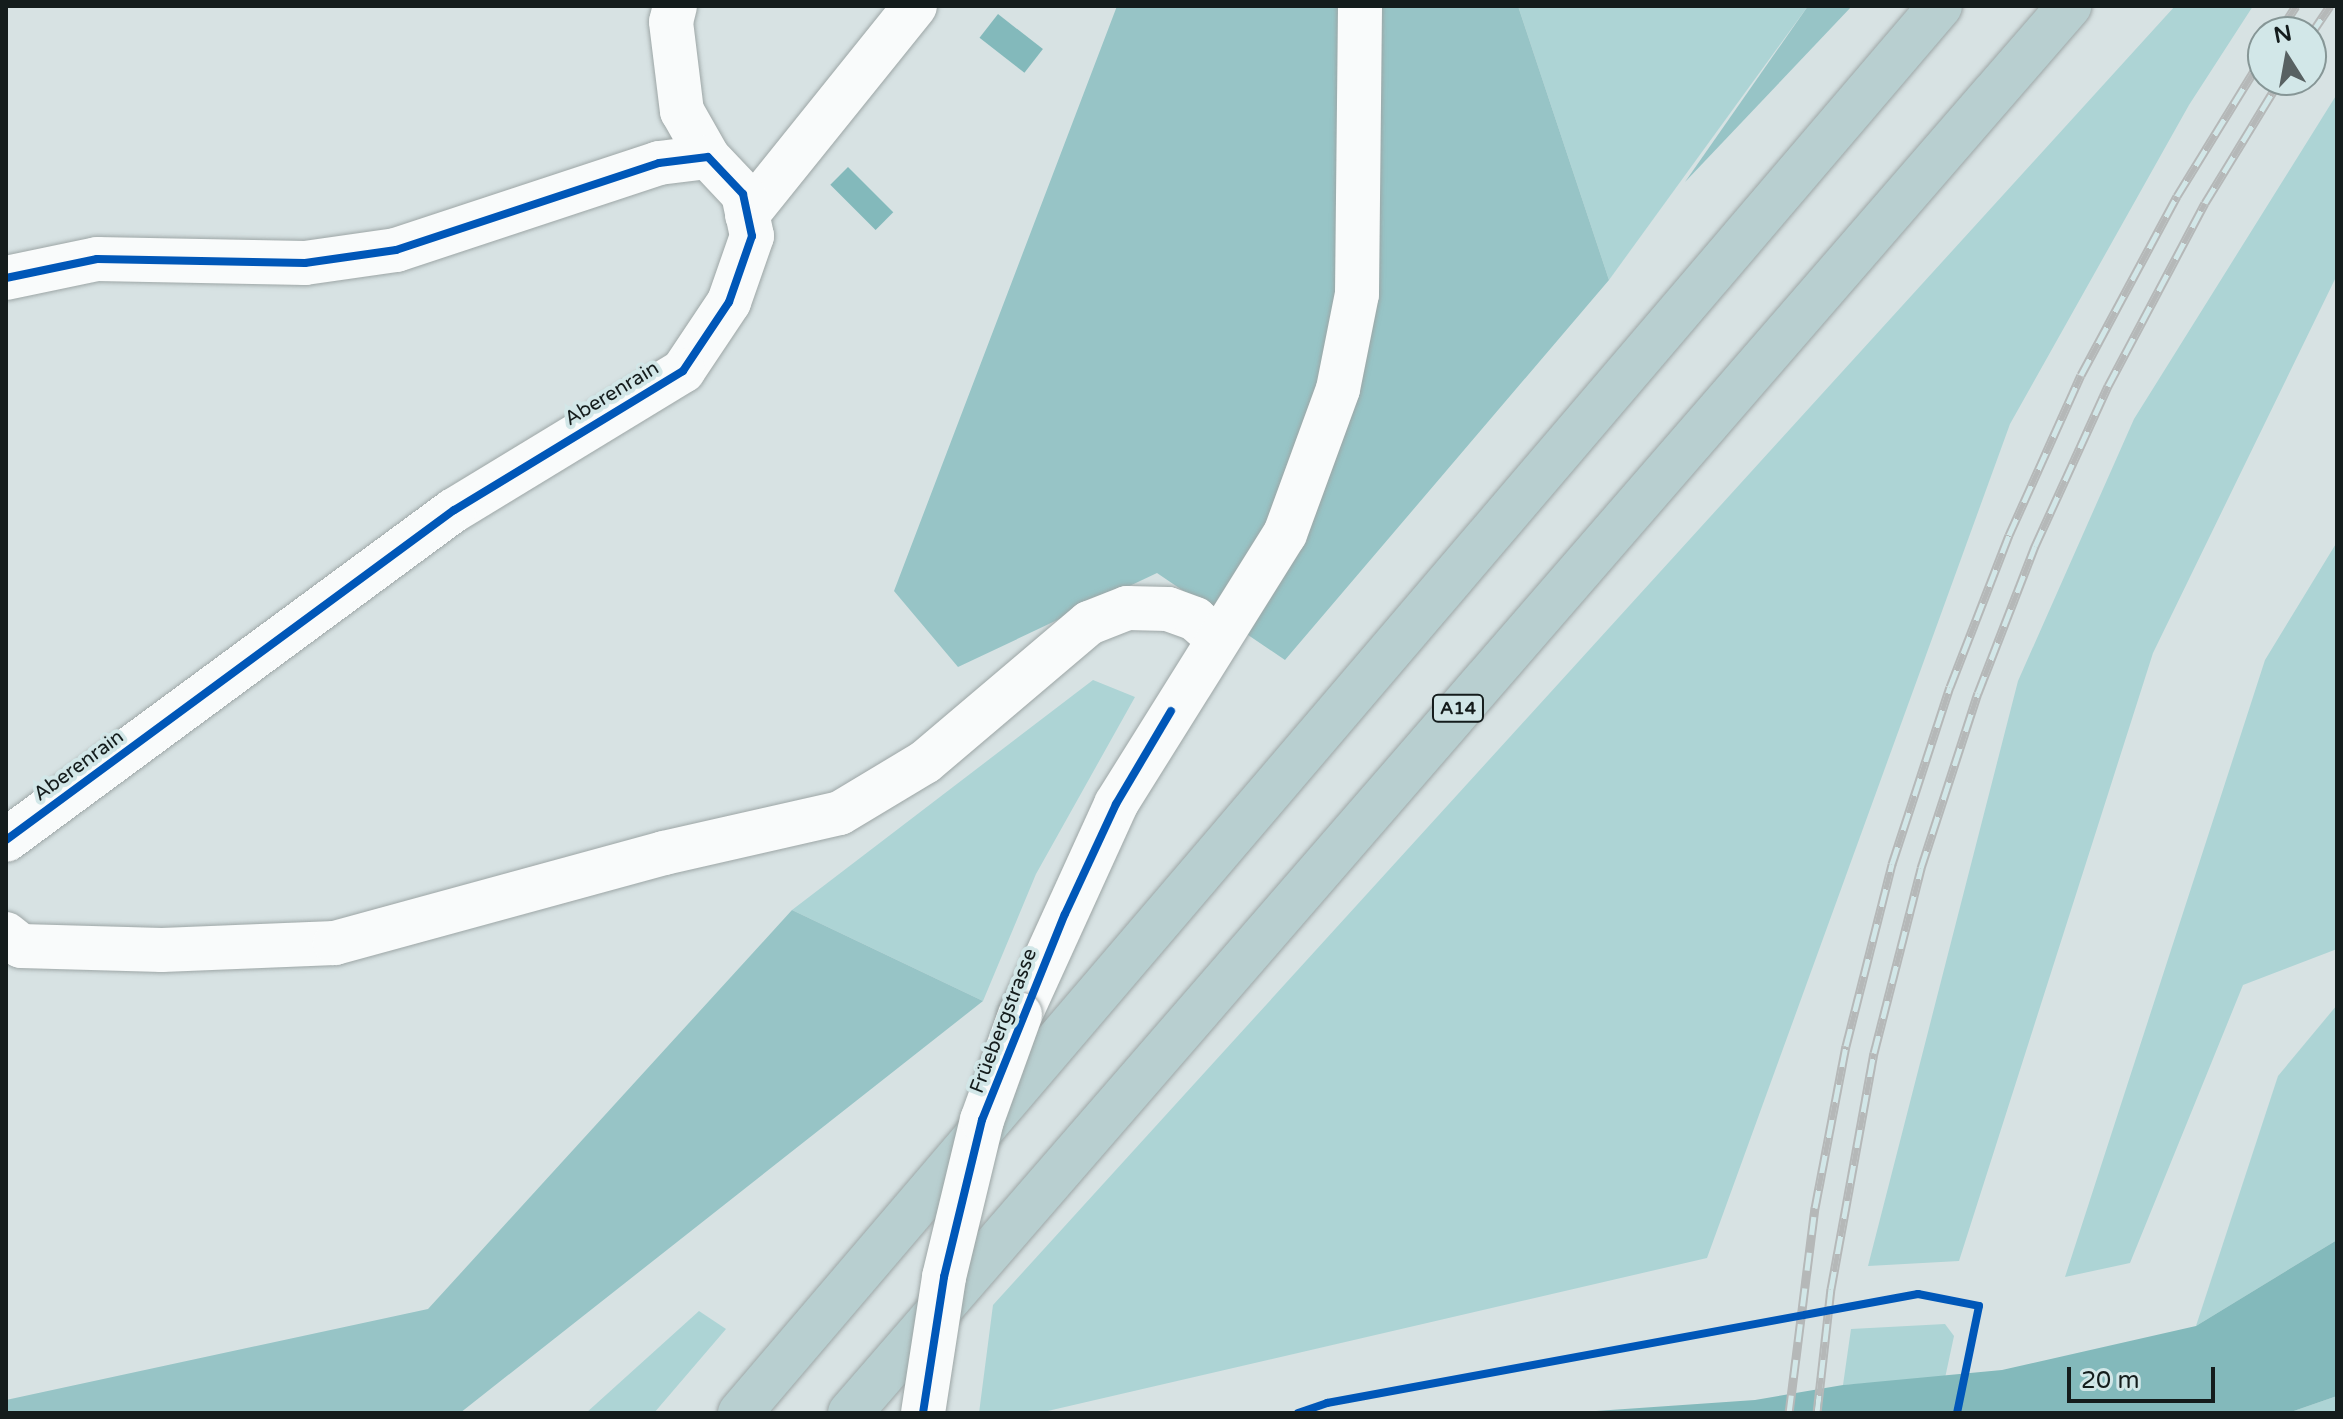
<!DOCTYPE html>
<meta charset="utf-8">
<style>
body{margin:0}
#map{position:relative;width:2343px;height:1419px;overflow:hidden;background:#d7e2e3;font-family:"Varela Round",sans-serif}
div>[style]{position:absolute}
.green>*{inset:0;background:#add4d5}
.forest>*{inset:0;background:#97c4c6}
.water>*{inset:0;background:#83b9bb;transform-origin:0 0}
.roads{filter:drop-shadow(0 0 2px #9da6a6) drop-shadow(0 0 2px #9da6a6)}
.minor>*{height:44px;margin:-22px;padding:0 22px;transform-origin:22px;border-radius:22px;background:#f9fbfb}
.motorway>*{height:44px;margin:-22px;padding:0 22px;transform-origin:22px;border-radius:22px;background:#b8cfd0}
.rail>*{height:9px;margin-top:-4.5px;transform-origin:0;background:repeating-linear-gradient(90deg,#d2e7e8 0 18px,#b5b8b8 0 36px);box-sizing:border-box;border-block:2px solid #b5b8b8}
.bridges{filter:drop-shadow(0 0 2px #9da6a6) drop-shadow(0 0 2px #9da6a6)}
.minor-bridge>*{height:44px;margin:-22px;padding:0 22px;transform-origin:22px;border-radius:22px;background:#f9fbfb}
.cycleway>*{height:8px;margin:-4px;padding:0 4px;transform-origin:4px;border-radius:4px;background:#0057b8}
span{translate:-50% -50%;white-space:nowrap;text-align:center;line-height:1.15;-webkit-text-stroke:8px #d2e7e8;paint-order:stroke}
.shield-label span{padding:2px 6px;background:#d2e7e8;border:2px solid;border-radius:6px;-webkit-text-stroke-width:0}
.shield-label{font-size:18px;color:#141c1c;font-weight:700}
.street-label{font-size:20px;color:#141c1c}
.frame{position:absolute;inset:0;border:8px solid #141c1c;pointer-events:none}
.north{position:absolute;left:2247px;top:16px;width:80px;height:80px;box-sizing:border-box;background:#d2e7e8;border:2px solid #869696;border-radius:50%;rotate:349deg;font-size:22px;font-weight:700;line-height:32px;text-align:center;color:#141c1c}
.north::after{content:'';display:block;margin:auto;width:28px;height:36px;background:#586162;clip-path:polygon(50% 0,100% 100%,50% 72%,0 100%)}
.scale{position:absolute;left:2067px;top:1367px;width:148px;height:36px;box-sizing:border-box;border:4px solid #141c1c;border-top:0;padding-left:10px;font-size:24px;line-height:28px;white-space:nowrap;color:#141c1c;-webkit-text-stroke:6px #d2e7e8;paint-order:stroke}
</style>
<div id="map">
<div class="green">
<div style="clip-path:polygon(1518px 6px,1808px 6px,1609px 280px)"></div>
<div style="clip-path:polygon(2175px 6px,2253px 6px,2189px 105px,2010px 424px,1707px 1258px,1039px 1413px,979px 1413px,993px 1305px)"></div>
<div style="clip-path:polygon(2337px 94px,2337px 275px,2153px 653px,1959px 1261px,1868px 1266px,2018px 681px,2134px 419px)"></div>
<div style="clip-path:polygon(2337px 542px,2337px 949px,2243px 985px,2130px 1263px,2065px 1277px,2265px 660px)"></div>
<div style="clip-path:polygon(1093px 680px,1135px 697px,1036px 874px,983px 1001px,792px 910px)"></div>
<div style="clip-path:polygon(2337px 1005px,2337px 1240px,2196px 1326px,2278px 1076px)"></div>
<div style="clip-path:polygon(699px 1311px,726px 1329px,654px 1413px,586px 1413px)"></div>
<div style="clip-path:polygon(1945px 1324px,1954px 1336px,1945px 1378px,1843px 1385px,1851px 1329px)"></div>
<div style="clip-path:polygon(2337px 1396px,2337px 1413px,2288px 1413px)"></div>
</div>
<div class="forest">
<div style="clip-path:polygon(1117px 6px,1518px 6px,1609px 280px,1285px 660px,1157px 573px,958px 667px,894px 591px)"></div>
<div style="clip-path:polygon(1808px 6px,1852px 6px,1685px 182px)"></div>
<div style="clip-path:polygon(792px 910px,983px 1001px,460px 1413px,6px 1413px,6px 1400px,428px 1309px)"></div>
</div>
<div class="water">
<div style="left:998px;top:14px;width:57px;height:30px;rotate:38deg"></div>
<div style="left:848px;top:167px;width:64px;height:25px;rotate:45deg"></div>
<div style="clip-path:polygon(2337px 1240px,2337px 1396px,2288px 1413px,1567px 1413px,1755px 1400px,1843px 1385px,2002px 1370px,2196px 1326px)"></div>
</div>
<div class="roads">
<div class="minor">
<div style="left:675px;top:6px;width:16px;rotate:104deg"></div>
<div style="left:671px;top:22px;width:90px;rotate:83deg"></div>
<div style="left:682px;top:111px;width:53px;rotate:60.5deg"></div>
<div style="left:747px;top:215px;width:268px;rotate:-51.2deg"></div>
<div style="left:6px;top:278px;width:93px;rotate:-11.8deg"></div>
<div style="left:97px;top:259px;width:208px;rotate:1.1deg"></div>
<div style="left:305px;top:263px;width:92px;rotate:-8.1deg"></div>
<div style="left:396px;top:250px;width:277px;rotate:-18.3deg"></div>
<div style="left:659px;top:163px;width:49px;rotate:-7deg"></div>
<div style="left:708px;top:157px;width:51px;rotate:46.6deg"></div>
<div style="left:743px;top:194px;width:43px;rotate:77.9deg"></div>
<div style="left:752px;top:236px;width:70px;rotate:109.2deg"></div>
<div style="left:729px;top:302px;width:83px;rotate:123.7deg"></div>
<div style="left:683px;top:371px;width:268px;rotate:148.7deg"></div>
<div style="left:454px;top:510px;width:556px;rotate:143.62deg"></div>
<div style="left:6px;top:934px;width:19px;rotate:39deg"></div>
<div style="left:21px;top:946px;width:141px;rotate:1.6deg"></div>
<div style="left:162px;top:950px;width:173px;rotate:-2.3deg"></div>
<div style="left:335px;top:943px;width:341px;rotate:-15.3deg"></div>
<div style="left:664px;top:853px;width:180px;rotate:-12.8deg"></div>
<div style="left:840px;top:813px;width:99px;rotate:-31deg"></div>
<div style="left:925px;top:762px;width:215px;rotate:-40.3deg"></div>
<div style="left:1089px;top:623px;width:41px;rotate:-21.5deg"></div>
<div style="left:1127px;top:608px;width:41px;rotate:1.4deg"></div>
<div style="left:1168px;top:609px;width:29px;rotate:20deg"></div>
<div style="left:1195px;top:619px;width:29px;rotate:41deg"></div>
<div style="left:1020px;top:1015px;width:232px;rotate:-65.5deg"></div>
<div style="left:1116px;top:804px;width:319px;rotate:-58deg"></div>
<div style="left:1285px;top:534px;width:154px;rotate:-69.9deg"></div>
<div style="left:1338px;top:389px;width:97px;rotate:-78.7deg"></div>
<div style="left:1357px;top:294px;width:288px;rotate:-89.4deg"></div>
</div>
<div class="motorway">
<div style="left:740px;top:1413px;width:1849px;rotate:-49.54deg"></div>
<div style="left:850px;top:1413px;width:1862px;rotate:-49.09deg"></div>
</div>
</div>
<div class="rail">
<div style="left:2279px;top:32px;width:31px;rotate:-57deg"></div>
<div style="left:2311px;top:34px;width:34px;rotate:-56deg"></div>
<div style="left:1789px;top:1413px;width:207px;rotate:-82.8deg"></div>
<div style="left:1815px;top:1208px;width:165px;rotate:-79.2deg"></div>
<div style="left:1846px;top:1046px;width:188px;rotate:-75.8deg"></div>
<div style="left:1892px;top:864px;width:186px;rotate:-71.9deg"></div>
<div style="left:1950px;top:687px;width:163px;rotate:-68.8deg"></div>
<div style="left:2009px;top:535px;width:175px;rotate:-65.8deg"></div>
<div style="left:2081px;top:375px;width:203px;rotate:-61.8deg"></div>
<div style="left:2177px;top:196px;width:164px;rotate:-58.4deg"></div>
<div style="left:1817px;top:1413px;width:125px;rotate:-83.6deg"></div>
<div style="left:1831px;top:1289px;width:240px;rotate:-79.7deg"></div>
<div style="left:1874px;top:1053px;width:191px;rotate:-75.7deg"></div>
<div style="left:1921px;top:868px;width:184px;rotate:-72deg"></div>
<div style="left:1978px;top:693px;width:158px;rotate:-68.8deg"></div>
<div style="left:2035px;top:546px;width:176px;rotate:-65.5deg"></div>
<div style="left:2108px;top:386px;width:207px;rotate:-62.1deg"></div>
<div style="left:2205px;top:203px;width:144px;rotate:-58.6deg"></div>
</div>
<div class="bridges">
<div class="minor-bridge">
<div style="left:923px;top:1413px;width:138px;rotate:-81.2deg"></div>
<div style="left:944px;top:1277px;width:162px;rotate:-76.4deg"></div>
<div style="left:982px;top:1120px;width:112px;rotate:-70.1deg"></div>
</div>
</div>
<div class="cycleway">
<div style="left:6px;top:278px;width:93px;rotate:-11.8deg"></div>
<div style="left:97px;top:259px;width:208px;rotate:1.1deg"></div>
<div style="left:305px;top:263px;width:92px;rotate:-8.1deg"></div>
<div style="left:396px;top:250px;width:277px;rotate:-18.3deg"></div>
<div style="left:659px;top:163px;width:49px;rotate:-7deg"></div>
<div style="left:708px;top:157px;width:51px;rotate:46.6deg"></div>
<div style="left:743px;top:194px;width:43px;rotate:77.9deg"></div>
<div style="left:752px;top:236px;width:70px;rotate:109.2deg"></div>
<div style="left:729px;top:302px;width:83px;rotate:123.7deg"></div>
<div style="left:683px;top:371px;width:268px;rotate:148.7deg"></div>
<div style="left:454px;top:510px;width:556px;rotate:143.62deg"></div>
<div style="left:923px;top:1413px;width:138px;rotate:-81.2deg"></div>
<div style="left:944px;top:1277px;width:162px;rotate:-76.4deg"></div>
<div style="left:982px;top:1120px;width:222px;rotate:-68.1deg"></div>
<div style="left:1065px;top:914px;width:121px;rotate:-65.1deg"></div>
<div style="left:1116px;top:804px;width:108px;rotate:-59.4deg"></div>
<div style="left:1298px;top:1413px;width:31px;rotate:-19deg"></div>
<div style="left:1327px;top:1403px;width:601px;rotate:-10.45deg"></div>
<div style="left:1918px;top:1294px;width:62px;rotate:11.1deg"></div>
<div style="left:1979px;top:1306px;width:109px;rotate:101.6deg"></div>
</div>
<div class="shield-label">
<span style="left:1458px;top:708px">A14</span>
</div>
<div class="street-label">
<span style="left:612px;top:394px;rotate:-31deg">Aberenrain</span>
<span style="left:79px;top:766px;rotate:-36deg">Aberenrain</span>
<span style="left:1004px;top:1021px;rotate:-69deg">Früebergstrasse</span>
</div>
<div class="frame"></div>
<div class="north">N</div>
<div class="scale">20 m</div>
</div>
